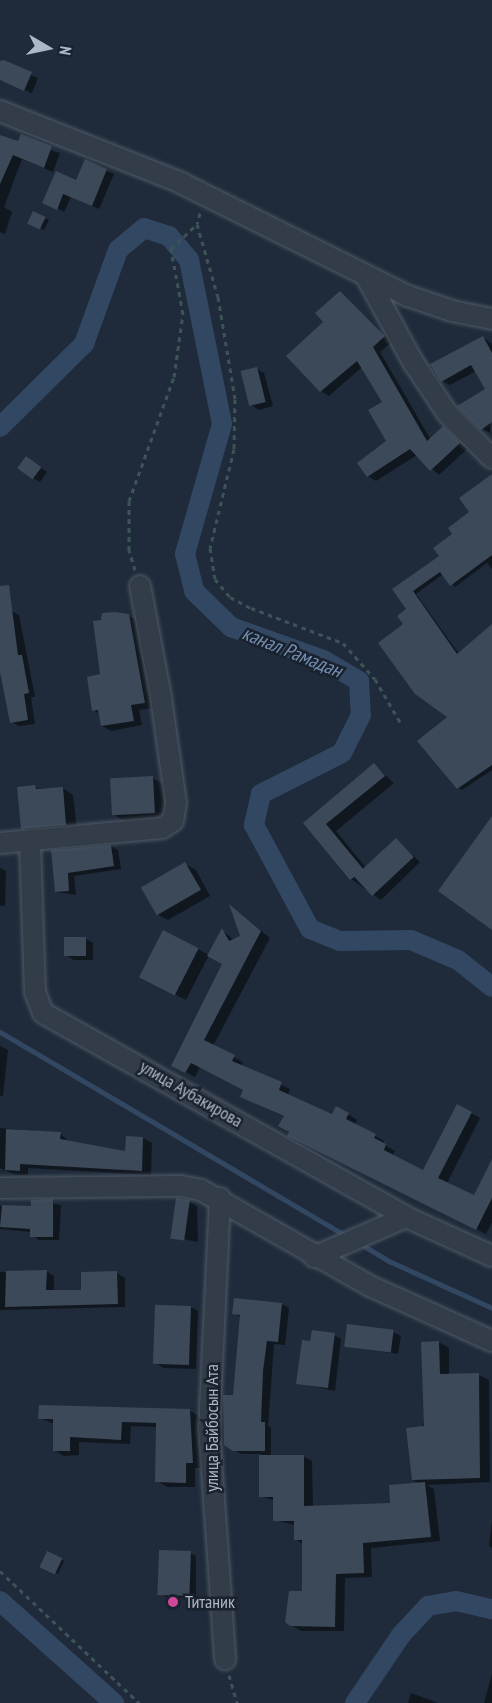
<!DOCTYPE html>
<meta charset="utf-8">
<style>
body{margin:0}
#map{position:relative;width:492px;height:1703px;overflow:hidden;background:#1f2b3a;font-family:"PT Sans Narrow",sans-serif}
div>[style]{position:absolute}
.shadow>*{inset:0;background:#0007}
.stream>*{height:5px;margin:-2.5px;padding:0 2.5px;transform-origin:2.5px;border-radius:2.5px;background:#324762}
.canal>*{height:20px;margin:-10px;padding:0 10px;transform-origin:10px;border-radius:10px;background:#324762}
.building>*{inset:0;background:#3b4959;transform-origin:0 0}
.path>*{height:3px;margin-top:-1.5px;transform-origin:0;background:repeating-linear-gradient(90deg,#3c5455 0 4.5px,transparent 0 9px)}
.roads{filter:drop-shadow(0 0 2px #505b67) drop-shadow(0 0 2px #505b67)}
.minor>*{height:20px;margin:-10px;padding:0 10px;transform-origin:10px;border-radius:10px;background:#333d4a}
.dots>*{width:16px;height:16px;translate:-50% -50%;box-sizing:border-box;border:3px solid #19222e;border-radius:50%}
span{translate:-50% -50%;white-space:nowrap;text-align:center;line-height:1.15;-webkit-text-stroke:5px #19222e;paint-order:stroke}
.street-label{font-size:18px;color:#adb8c6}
.poi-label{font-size:18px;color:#adb8c6}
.left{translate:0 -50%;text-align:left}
.water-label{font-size:20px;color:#748fb1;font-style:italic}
.north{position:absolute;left:18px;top:18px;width:60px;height:60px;-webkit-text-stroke:4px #19222e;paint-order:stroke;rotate:99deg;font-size:16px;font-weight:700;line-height:24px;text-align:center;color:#adb8c6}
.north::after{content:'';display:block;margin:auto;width:21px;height:27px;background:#adb8c6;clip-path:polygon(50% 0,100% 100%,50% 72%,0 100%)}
</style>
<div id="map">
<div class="shadow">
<div style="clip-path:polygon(0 62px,38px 78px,32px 93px,0 80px)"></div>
<div style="clip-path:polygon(0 137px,60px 153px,53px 172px,22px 159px,4px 207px,12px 212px,5px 234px,0 232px)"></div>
<div style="clip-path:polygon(85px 161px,114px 174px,99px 209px,71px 197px,64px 212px,44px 202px,77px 182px)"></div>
<div style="clip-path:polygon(34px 213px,49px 220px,44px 230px,32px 225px)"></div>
<div style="clip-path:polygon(340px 292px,392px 342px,380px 352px,431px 440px,443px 428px,467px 449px,439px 475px,417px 455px,376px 481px,368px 476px,388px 442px,384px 402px,362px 367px,329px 396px,321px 391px,326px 322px)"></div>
<div style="clip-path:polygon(483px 337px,492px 344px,490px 433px,482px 429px,488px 390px,476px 371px,450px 385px,442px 381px)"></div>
<div style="clip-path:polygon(257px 369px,264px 373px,273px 406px,259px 410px,251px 405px)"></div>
<div style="clip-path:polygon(33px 462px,47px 472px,40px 482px,33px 478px)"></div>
<div style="clip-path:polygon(492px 482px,492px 569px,487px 563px,455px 587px,443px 574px,416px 594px,459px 654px,492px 626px,492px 770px,462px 790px,458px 788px,449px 717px,405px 624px,408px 609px,394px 589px,441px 556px)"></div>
<div style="clip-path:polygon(12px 611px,19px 615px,35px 697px,31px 697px,35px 724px,19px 726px,12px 722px,0 638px,0 613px)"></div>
<div style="clip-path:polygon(129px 616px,138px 621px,153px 708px,139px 710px,142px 725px,111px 731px,102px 726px,100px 714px,93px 710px,102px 676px)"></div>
<div style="clip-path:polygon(374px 765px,394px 783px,336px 831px,367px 869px,396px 840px,420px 862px,381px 900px,351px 879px,305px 823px)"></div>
<div style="clip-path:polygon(152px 778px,163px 784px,166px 818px,125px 821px,114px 815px)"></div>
<div style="clip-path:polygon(18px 788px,63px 788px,73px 795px,77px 830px,33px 834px,22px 828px)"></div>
<div style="clip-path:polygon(111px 846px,118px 850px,121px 869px,74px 876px,76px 895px,56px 892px,53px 852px)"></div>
<div style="clip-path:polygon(185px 864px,196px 870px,210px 896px,168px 920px,157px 914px)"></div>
<div style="clip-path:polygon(0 868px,6px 871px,5px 906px,0 906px)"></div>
<div style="clip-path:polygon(232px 907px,270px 938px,213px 1046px,243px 1062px,241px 1066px,290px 1089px,288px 1096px,333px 1116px,348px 1114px,357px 1120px,355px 1125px,384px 1141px,383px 1144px,395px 1151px,392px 1156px,424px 1172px,458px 1106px,480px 1118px,447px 1183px,474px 1197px,492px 1163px,492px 1222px,486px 1234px,289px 1135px,285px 1117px,242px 1097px,245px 1090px,200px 1067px,195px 1077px,173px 1065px,224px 964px,209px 955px,186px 1000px,152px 982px,198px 949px,209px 955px,222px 930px,234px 940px,242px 936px)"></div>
<div style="clip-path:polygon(86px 939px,93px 943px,93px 960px,74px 960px,67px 956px)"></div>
<div style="clip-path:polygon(0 1046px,8px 1050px,3px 1096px,0 1096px)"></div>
<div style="clip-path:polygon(0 1128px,60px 1133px,69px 1142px,127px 1152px,127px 1137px,143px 1138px,152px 1143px,151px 1175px,28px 1168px,28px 1175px,16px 1175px,0 1168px)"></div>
<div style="clip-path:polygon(33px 1201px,61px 1205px,59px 1240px,38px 1240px,31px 1232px,0 1229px,0 1206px,33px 1208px)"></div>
<div style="clip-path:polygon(190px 1202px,197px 1206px,198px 1242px,178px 1238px)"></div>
<div style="clip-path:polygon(46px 1271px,54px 1276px,54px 1291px,83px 1291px,117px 1273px,125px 1278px,125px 1307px,0 1310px,0 1272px)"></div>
<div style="clip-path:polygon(282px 1304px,289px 1308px,285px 1345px,274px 1344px,268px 1426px,271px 1428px,271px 1457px,303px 1456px,312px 1461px,313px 1507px,392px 1504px,421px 1484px,413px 1480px,439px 1342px,449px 1348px,449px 1375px,479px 1375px,489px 1380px,490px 1482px,427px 1485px,434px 1489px,440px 1541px,371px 1548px,372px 1577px,345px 1578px,344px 1631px,301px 1631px,291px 1625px,303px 1593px,303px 1544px,295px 1539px,295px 1525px,275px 1520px,275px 1501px,261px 1496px,260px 1454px,241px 1454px,225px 1444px,235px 1396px,241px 1317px,234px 1313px)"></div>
<div style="clip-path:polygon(191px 1307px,198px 1311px,196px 1369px,164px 1368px,157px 1364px,157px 1308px)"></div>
<div style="clip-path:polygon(393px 1332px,401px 1336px,398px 1354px,345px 1346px)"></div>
<div style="clip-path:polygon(334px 1335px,341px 1339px,335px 1391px,298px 1383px,311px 1343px)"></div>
<div style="clip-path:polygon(190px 1411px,199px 1416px,202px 1468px,195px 1468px,195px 1487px,167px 1487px,157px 1481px,158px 1427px,131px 1426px,130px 1444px,79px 1442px,79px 1455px,64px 1456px,54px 1450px,54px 1424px,40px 1418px)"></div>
<div style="clip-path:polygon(492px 1521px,492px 1548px,489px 1546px)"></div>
<div style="clip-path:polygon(190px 1553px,196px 1556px,196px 1597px,168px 1598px,162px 1594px)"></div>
<div style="clip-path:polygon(61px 1559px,64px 1561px,58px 1574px,44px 1568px)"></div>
<div style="clip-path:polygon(492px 1674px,492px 1703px,484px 1703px)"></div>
<div style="clip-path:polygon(411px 1693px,438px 1703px,408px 1703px)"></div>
</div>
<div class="stream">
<div style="left:0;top:1032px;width:404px;rotate:30.5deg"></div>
<div style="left:359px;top:1243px;width:37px;rotate:31deg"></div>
<div style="left:391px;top:1262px;width:111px;rotate:24.5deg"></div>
</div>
<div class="canal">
<div style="left:0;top:427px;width:118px;rotate:-44.7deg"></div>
<div style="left:84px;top:344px;width:100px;rotate:-70.1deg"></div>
<div style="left:118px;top:250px;width:34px;rotate:-40deg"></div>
<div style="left:144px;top:228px;width:26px;rotate:18deg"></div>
<div style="left:169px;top:236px;width:31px;rotate:50deg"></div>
<div style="left:189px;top:260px;width:167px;rotate:78.6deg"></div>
<div style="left:222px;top:424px;width:135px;rotate:105.9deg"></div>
<div style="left:185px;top:554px;width:38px;rotate:76deg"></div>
<div style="left:194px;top:591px;width:52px;rotate:44.2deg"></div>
<div style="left:231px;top:627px;width:98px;rotate:19.7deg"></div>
<div style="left:323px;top:660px;width:42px;rotate:30.3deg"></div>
<div style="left:359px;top:681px;width:34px;rotate:87deg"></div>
<div style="left:361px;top:715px;width:42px;rotate:116.6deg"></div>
<div style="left:342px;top:753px;width:91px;rotate:153.2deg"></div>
<div style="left:261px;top:794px;width:32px;rotate:103deg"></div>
<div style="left:254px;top:825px;width:118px;rotate:61.7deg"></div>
<div style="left:310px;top:929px;width:32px;rotate:22deg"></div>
<div style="left:340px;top:941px;width:71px;rotate:-0.8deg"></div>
<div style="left:411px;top:940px;width:51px;rotate:23.1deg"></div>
<div style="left:458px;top:960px;width:43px;rotate:38.5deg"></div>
<div style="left:0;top:1601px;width:153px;rotate:41.8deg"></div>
<div style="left:355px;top:1703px;width:82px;rotate:-55.9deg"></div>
<div style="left:401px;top:1635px;width:40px;rotate:-47deg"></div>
<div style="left:428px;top:1606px;width:28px;rotate:-10deg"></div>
<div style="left:456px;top:1601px;width:37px;rotate:13deg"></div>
</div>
<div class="building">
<div style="clip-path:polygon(4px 60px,32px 72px,24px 91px,0 80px,0 61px)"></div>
<div style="clip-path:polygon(21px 134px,52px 146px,44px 168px,13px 155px,0 184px,0 135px,18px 141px)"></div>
<div style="clip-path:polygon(85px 159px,107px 169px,92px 206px,63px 194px,57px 210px,42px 203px,56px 171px,76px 180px)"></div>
<div style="left:33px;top:211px;width:14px;height:14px;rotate:25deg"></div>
<div style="clip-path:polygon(340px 291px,385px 336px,373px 347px,427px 441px,443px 426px,460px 443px,430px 471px,410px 449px,367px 477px,357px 463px,386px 441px,368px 410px,382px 402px,357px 361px,320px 392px,286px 356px,323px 322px,315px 313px)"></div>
<div style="clip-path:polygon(483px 336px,492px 353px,492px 422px,481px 430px,457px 406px,485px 389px,471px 365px,441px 382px,430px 364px)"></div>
<div style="left:257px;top:367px;width:36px;height:17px;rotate:76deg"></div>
<div style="left:26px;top:456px;width:19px;height:15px;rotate:36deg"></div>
<div style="clip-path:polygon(492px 474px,492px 555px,450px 586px,440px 572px,413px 591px,457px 654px,492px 624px,492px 765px,457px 789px,417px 741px,447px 717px,415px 694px,378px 643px,403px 624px,397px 616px,406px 609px,392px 589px,439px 556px,433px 548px,452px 534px,448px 528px,469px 512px,459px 498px)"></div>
<div style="clip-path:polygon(9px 585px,18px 655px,22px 655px,29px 693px,24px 694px,28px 720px,10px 723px,0 672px,0 586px)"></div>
<div style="clip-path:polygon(115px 612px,129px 614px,145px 703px,131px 705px,134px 721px,101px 726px,98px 710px,92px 711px,87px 677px,100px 674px,93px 621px,101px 620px,102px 613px)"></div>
<div style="clip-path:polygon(374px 763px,385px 776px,326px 824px,364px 870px,350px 880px,303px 823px)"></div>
<div style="left:153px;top:776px;width:37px;height:43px;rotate:87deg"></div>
<div style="clip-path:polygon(35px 785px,36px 789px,63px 787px,66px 825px,21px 829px,17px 787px)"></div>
<div style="clip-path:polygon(492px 816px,492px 930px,438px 891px)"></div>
<div style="left:396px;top:838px;width:26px;height:57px;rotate:47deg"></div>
<div style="clip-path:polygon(111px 845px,114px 866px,68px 873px,69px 891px,55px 892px,51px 850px)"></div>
<div style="left:185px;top:862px;width:32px;height:51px;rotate:60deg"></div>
<div style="clip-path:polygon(229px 904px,261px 931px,204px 1040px,235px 1055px,232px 1061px,282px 1082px,279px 1090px,332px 1114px,336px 1106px,349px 1113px,346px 1119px,376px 1134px,374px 1138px,386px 1144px,384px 1150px,423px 1170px,457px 1104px,472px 1112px,438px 1178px,474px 1195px,492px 1159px,492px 1198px,476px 1230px,287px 1136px,289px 1132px,278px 1126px,284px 1116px,240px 1097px,243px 1090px,191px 1063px,185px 1073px,171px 1066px,222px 964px,207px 956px,222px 928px,229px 941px,240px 936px)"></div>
<div style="left:163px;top:930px;width:40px;height:53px;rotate:27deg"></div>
<div style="left:86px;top:937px;width:19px;height:22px;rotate:90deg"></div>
<div style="clip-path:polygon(6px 1129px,61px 1132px,60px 1139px,125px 1151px,126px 1136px,143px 1137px,142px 1171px,20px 1164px,20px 1171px,5px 1170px)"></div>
<div style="left:176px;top:1198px;width:14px;height:41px;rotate:8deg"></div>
<div style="clip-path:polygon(53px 1199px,53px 1237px,30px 1237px,30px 1229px,0 1227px,2px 1205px,31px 1206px,31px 1200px)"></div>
<div style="clip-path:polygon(47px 1270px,46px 1290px,81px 1290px,81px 1272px,117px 1271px,118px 1304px,5px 1307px,6px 1271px)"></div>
<div style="clip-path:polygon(234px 1298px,282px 1303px,278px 1342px,267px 1341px,263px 1371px,261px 1422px,265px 1422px,265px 1451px,233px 1451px,224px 1445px,223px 1395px,233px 1395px,240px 1315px,232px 1314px)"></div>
<div style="left:191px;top:1306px;width:59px;height:36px;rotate:92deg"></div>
<div style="left:347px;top:1324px;width:47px;height:23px;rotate:7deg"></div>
<div style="clip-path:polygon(312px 1330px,335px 1333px,328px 1388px,296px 1384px,302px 1340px,310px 1341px)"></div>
<div style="clip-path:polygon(439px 1341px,440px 1374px,479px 1373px,480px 1478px,412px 1480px,406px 1428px,424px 1426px,421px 1342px)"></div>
<div style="clip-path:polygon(39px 1405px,190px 1409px,193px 1463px,186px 1463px,186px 1483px,155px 1482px,156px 1423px,122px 1422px,121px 1440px,70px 1437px,70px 1451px,53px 1451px,53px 1419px,38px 1419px)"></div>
<div style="clip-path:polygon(259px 1455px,304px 1455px,304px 1506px,390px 1503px,389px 1485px,425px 1482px,431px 1537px,363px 1543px,364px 1573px,336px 1574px,335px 1627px,290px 1626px,285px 1622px,289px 1591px,302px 1591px,302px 1540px,294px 1540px,294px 1521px,273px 1521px,273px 1497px,259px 1497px)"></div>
<div style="left:159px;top:1550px;width:32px;height:45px;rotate:2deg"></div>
<div style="left:47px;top:1551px;width:17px;height:18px;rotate:25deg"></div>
</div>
<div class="path">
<div style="left:200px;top:213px;width:11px;rotate:105deg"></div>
<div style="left:197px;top:224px;width:76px;rotate:74deg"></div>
<div style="left:218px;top:297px;width:103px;rotate:80.5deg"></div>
<div style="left:235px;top:399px;width:50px;rotate:91.1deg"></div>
<div style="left:234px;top:449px;width:102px;rotate:103.6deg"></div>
<div style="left:210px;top:548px;width:31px;rotate:81deg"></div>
<div style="left:215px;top:579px;width:23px;rotate:50deg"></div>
<div style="left:230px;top:597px;width:24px;rotate:28deg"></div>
<div style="left:251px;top:608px;width:98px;rotate:20.8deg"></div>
<div style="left:343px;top:643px;width:48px;rotate:48.4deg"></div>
<div style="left:375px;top:679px;width:50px;rotate:59.8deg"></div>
<div style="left:135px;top:570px;width:21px;rotate:-107deg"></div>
<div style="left:129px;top:550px;width:49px;rotate:-90deg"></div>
<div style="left:129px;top:501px;width:132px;rotate:-70.1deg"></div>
<div style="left:174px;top:377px;width:64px;rotate:-81.9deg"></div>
<div style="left:183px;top:314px;width:66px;rotate:-100.5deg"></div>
<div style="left:171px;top:249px;width:36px;rotate:-44deg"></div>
<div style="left:0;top:1571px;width:192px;rotate:43.5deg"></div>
<div style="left:229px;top:1675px;width:29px;rotate:74deg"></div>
</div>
<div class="roads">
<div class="minor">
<div style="left:0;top:111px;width:193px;rotate:21.6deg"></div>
<div style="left:179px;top:182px;width:256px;rotate:26.5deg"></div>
<div style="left:408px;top:296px;width:46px;rotate:18.8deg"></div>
<div style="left:452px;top:311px;width:41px;rotate:11.3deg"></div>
<div style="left:367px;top:278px;width:96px;rotate:61.3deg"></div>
<div style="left:413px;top:362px;width:61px;rotate:56.3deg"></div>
<div style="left:447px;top:413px;width:64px;rotate:45deg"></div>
<div style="left:30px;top:842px;width:150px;rotate:88.1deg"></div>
<div style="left:35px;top:992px;width:22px;rotate:69deg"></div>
<div style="left:43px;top:1013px;width:416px;rotate:29.3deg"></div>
<div style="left:406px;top:1217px;width:94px;rotate:24.4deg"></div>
<div style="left:0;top:843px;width:163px;rotate:-5.3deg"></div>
<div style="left:162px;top:828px;width:13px;rotate:-32deg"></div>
<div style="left:173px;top:821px;width:18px;rotate:-81deg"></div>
<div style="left:176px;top:803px;width:107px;rotate:-98.1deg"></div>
<div style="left:161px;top:697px;width:113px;rotate:-100.7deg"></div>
<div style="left:0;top:1188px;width:181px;rotate:-0.6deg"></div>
<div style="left:181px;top:1186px;width:20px;rotate:11deg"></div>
<div style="left:201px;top:1190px;width:194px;rotate:29.6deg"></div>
<div style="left:370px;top:1286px;width:134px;rotate:24.3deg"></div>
<div style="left:220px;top:1198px;width:230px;rotate:92.7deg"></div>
<div style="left:209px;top:1428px;width:232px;rotate:86deg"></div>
<div style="left:314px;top:1257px;width:100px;rotate:-23.5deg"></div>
</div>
</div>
<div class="dots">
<div style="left:173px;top:1602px;background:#d1479c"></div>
</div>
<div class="street-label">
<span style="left:191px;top:1094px;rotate:30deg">улица Аубакирова</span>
<span style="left:212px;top:1428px;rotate:-90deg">улица Байбосын Ата</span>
</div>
<div class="poi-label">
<span class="left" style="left:185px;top:1602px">Титаник</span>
</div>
<div class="water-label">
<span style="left:292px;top:652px;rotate:22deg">канал Рамадан</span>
</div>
<div class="north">N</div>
</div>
